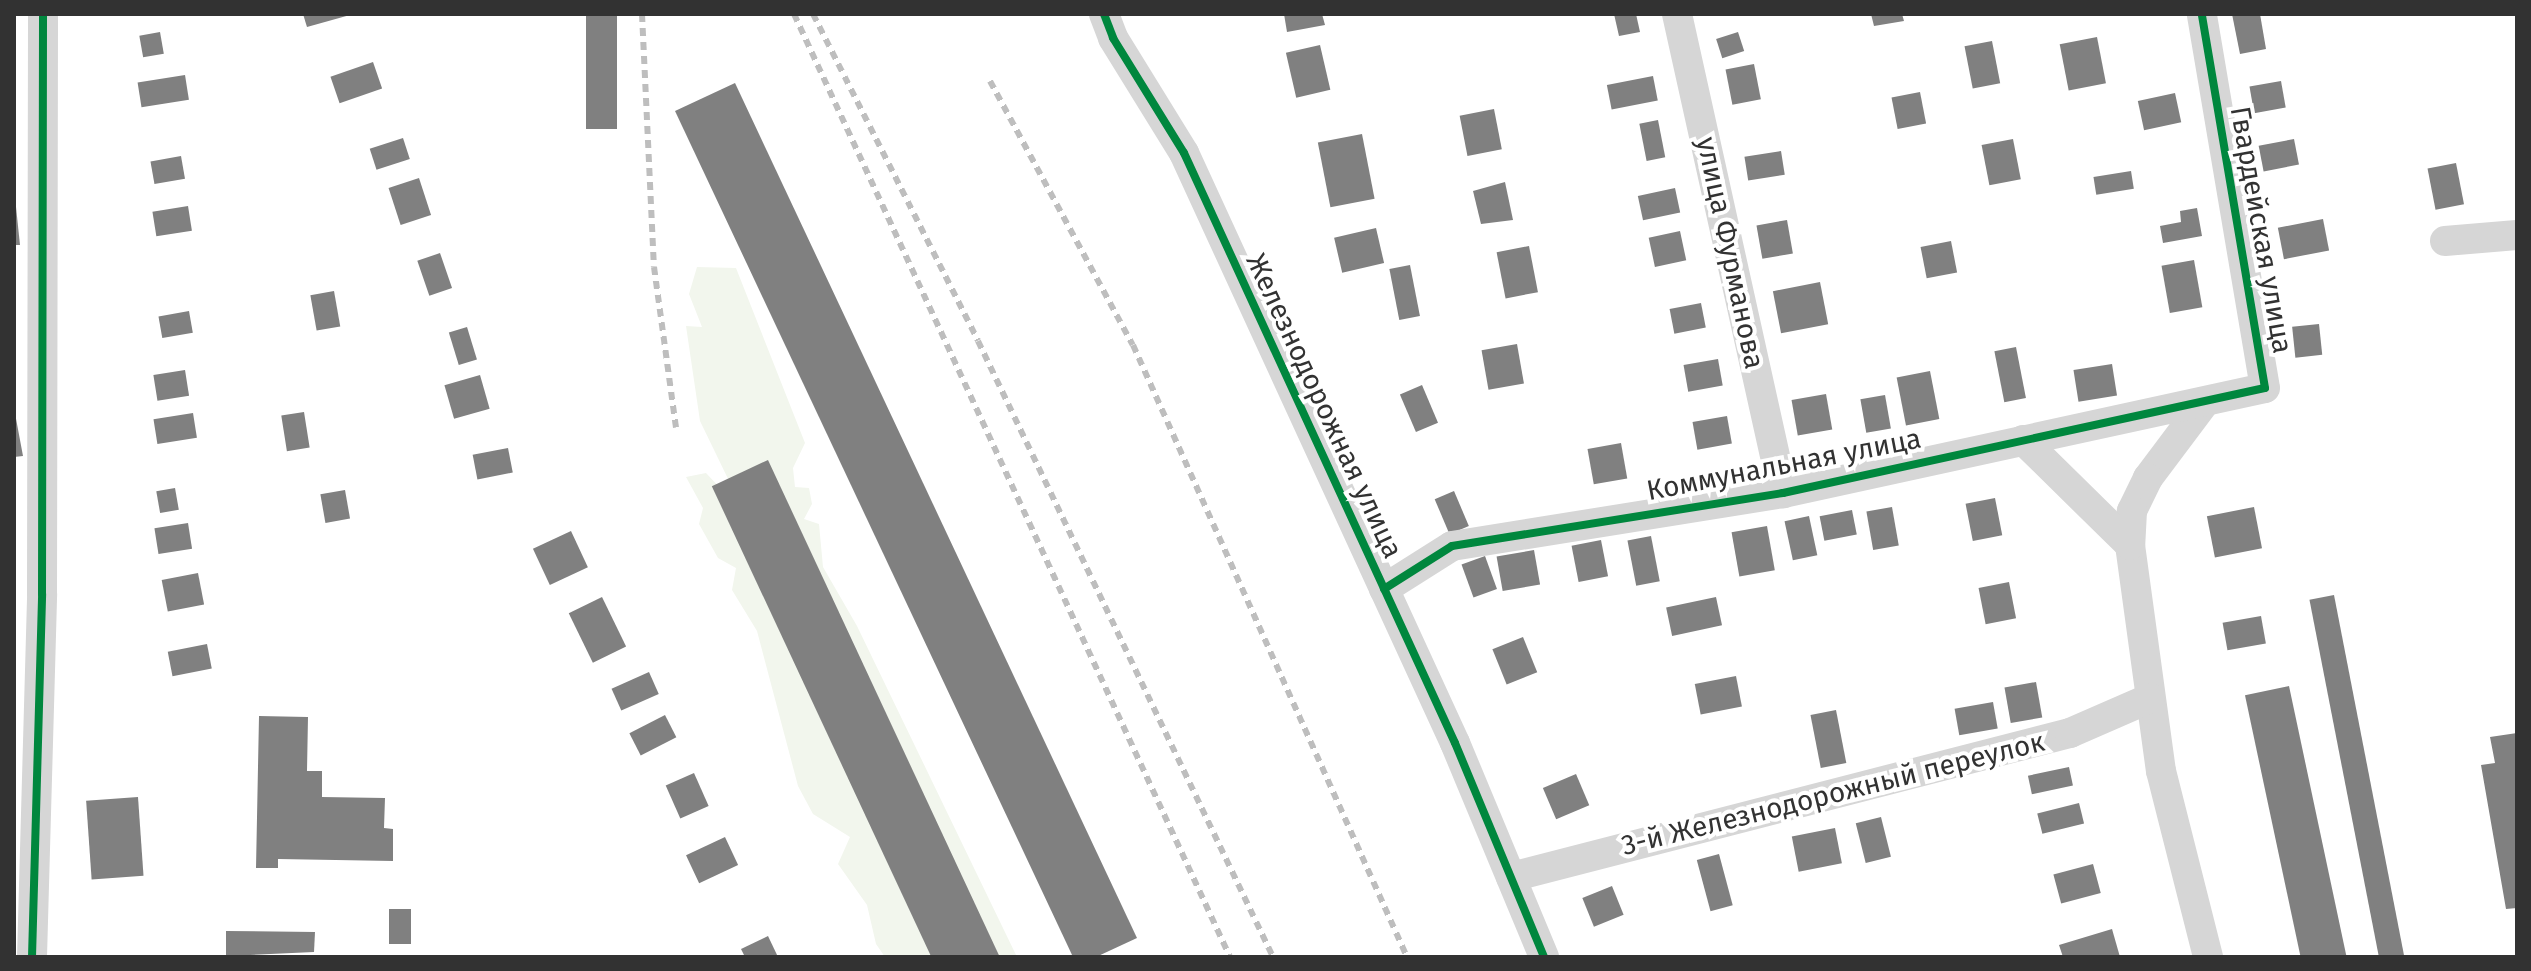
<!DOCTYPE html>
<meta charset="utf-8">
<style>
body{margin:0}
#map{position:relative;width:2531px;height:971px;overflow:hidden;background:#fff;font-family:"Fira Sans",sans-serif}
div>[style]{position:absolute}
.green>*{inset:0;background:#f2f6ed}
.building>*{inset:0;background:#808080;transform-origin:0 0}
.street>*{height:30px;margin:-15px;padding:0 15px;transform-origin:15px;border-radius:15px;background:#d6d6d6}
.rail>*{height:6px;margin-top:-3px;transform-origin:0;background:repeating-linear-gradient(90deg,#bebebe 0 8px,transparent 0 14px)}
.cycleway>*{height:8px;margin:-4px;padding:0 4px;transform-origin:4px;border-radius:4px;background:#00873e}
span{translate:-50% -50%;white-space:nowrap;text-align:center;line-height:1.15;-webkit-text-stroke:8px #fff;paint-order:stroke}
.street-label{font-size:28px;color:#323232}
.frame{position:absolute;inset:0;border:16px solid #323232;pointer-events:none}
</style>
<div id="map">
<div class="green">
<div style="clip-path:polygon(697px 267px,736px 268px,805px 443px,793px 468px,795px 487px,809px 488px,812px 504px,804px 519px,819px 524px,823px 567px,857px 626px,1017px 957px,885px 957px,876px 944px,867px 905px,838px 864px,850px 837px,813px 814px,798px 786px,757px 631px,732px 590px,736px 568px,718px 558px,699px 524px,703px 508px,686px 477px,706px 473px,722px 490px,731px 485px,700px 421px,686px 326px,702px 327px,689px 294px)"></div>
</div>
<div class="building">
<div style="clip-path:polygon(303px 14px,350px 14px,350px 15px,307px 27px)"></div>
<div style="left:586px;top:14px;width:31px;height:115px"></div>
<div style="clip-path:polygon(1284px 14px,1322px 14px,1325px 25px,1287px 32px)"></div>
<div style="clip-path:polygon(1614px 14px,1636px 14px,1640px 32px,1619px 36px)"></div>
<div style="clip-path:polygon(1871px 14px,1902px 14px,1904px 21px,1874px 26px)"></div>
<div style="clip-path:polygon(2232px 14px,2260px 14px,2266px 49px,2240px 54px)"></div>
<div style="left:160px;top:32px;width:22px;height:21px;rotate:80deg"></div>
<div style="left:1738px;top:32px;width:20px;height:23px;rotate:72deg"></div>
<div style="left:2097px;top:37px;width:47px;height:38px;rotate:79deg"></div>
<div style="left:1992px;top:41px;width:43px;height:28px;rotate:79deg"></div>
<div style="left:1320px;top:45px;width:46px;height:35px;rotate:77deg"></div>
<div style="left:373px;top:62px;width:28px;height:45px;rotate:71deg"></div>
<div style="left:1754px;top:64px;width:36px;height:29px;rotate:79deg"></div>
<div style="left:185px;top:75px;width:25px;height:48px;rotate:81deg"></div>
<div style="left:1653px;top:76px;width:25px;height:47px;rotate:79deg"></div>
<div style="left:2281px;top:81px;width:27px;height:32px;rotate:80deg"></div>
<div style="clip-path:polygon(735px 83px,1137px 938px,1096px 957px,1073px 957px,675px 111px)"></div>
<div style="left:1920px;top:92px;width:32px;height:29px;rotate:79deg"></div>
<div style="left:2175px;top:93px;width:30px;height:38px;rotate:78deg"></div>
<div style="left:1494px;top:109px;width:41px;height:35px;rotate:79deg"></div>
<div style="left:1658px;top:120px;width:38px;height:19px;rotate:79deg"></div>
<div style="left:1362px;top:134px;width:66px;height:45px;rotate:79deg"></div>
<div style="left:403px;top:138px;width:22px;height:35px;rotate:72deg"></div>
<div style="left:2013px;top:139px;width:41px;height:32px;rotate:79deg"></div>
<div style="left:2294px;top:139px;width:26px;height:36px;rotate:79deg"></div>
<div style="left:1781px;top:151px;width:24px;height:37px;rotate:81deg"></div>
<div style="left:181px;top:156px;width:23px;height:31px;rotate:80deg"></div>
<div style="left:2456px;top:163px;width:42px;height:29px;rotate:79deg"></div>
<div style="left:2131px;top:171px;width:18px;height:38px;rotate:81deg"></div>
<div style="left:419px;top:178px;width:39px;height:32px;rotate:72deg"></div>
<div style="clip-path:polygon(1505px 182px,1513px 220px,1481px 224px,1473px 191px)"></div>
<div style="clip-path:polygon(14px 188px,20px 245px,14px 245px)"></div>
<div style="left:1675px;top:188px;width:25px;height:38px;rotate:78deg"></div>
<div style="left:188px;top:206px;width:25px;height:36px;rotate:81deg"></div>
<div style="clip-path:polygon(2197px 208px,2202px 236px,2163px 243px,2160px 226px,2181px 222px,2180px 211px)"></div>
<div style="left:2323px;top:219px;width:32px;height:46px;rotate:79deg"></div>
<div style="left:1787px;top:220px;width:34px;height:31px;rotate:80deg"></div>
<div style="left:1376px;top:228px;width:36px;height:43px;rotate:77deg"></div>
<div style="left:1680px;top:231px;width:30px;height:32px;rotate:78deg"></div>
<div style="left:1951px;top:241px;width:32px;height:31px;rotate:79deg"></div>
<div style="left:1529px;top:246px;width:47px;height:33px;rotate:79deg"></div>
<div style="left:440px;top:253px;width:37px;height:24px;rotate:71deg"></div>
<div style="left:2194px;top:260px;width:48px;height:33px;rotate:80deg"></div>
<div style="left:1410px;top:265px;width:52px;height:21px;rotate:79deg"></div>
<div style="left:1820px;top:282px;width:43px;height:48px;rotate:79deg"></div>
<div style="left:334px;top:291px;width:36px;height:24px;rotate:80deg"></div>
<div style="left:1701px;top:303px;width:25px;height:32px;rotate:79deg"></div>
<div style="left:189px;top:311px;width:22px;height:31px;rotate:80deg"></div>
<div style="left:2319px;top:324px;width:31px;height:27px;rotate:84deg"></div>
<div style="left:467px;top:327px;width:34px;height:19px;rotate:73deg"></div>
<div style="left:1517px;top:344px;width:40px;height:36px;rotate:80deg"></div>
<div style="left:2016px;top:347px;width:52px;height:22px;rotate:79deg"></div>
<div style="left:1718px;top:359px;width:27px;height:35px;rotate:80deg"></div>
<div style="left:2112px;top:364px;width:32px;height:39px;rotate:81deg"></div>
<div style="left:185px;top:370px;width:26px;height:32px;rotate:81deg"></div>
<div style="left:1930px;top:371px;width:49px;height:34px;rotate:79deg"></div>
<div style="left:480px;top:375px;width:35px;height:37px;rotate:74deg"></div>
<div style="left:1422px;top:385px;width:41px;height:24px;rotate:67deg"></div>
<div style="left:1826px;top:394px;width:36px;height:35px;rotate:80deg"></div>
<div style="left:1885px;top:395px;width:34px;height:25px;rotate:80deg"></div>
<div style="clip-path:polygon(14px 408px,23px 456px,14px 457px)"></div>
<div style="left:304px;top:412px;width:36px;height:23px;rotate:81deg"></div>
<div style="left:193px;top:413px;width:25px;height:40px;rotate:81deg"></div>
<div style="left:1727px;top:416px;width:28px;height:35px;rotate:80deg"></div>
<div style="left:1621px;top:443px;width:36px;height:34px;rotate:80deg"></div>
<div style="left:508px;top:448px;width:25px;height:36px;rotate:79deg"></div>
<div style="left:768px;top:460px;width:549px;height:62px;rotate:65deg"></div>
<div style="left:175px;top:488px;width:22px;height:19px;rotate:80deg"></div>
<div style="left:345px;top:490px;width:29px;height:25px;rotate:80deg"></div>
<div style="left:1454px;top:491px;width:38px;height:21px;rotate:67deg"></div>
<div style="left:1995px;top:498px;width:38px;height:30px;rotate:79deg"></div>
<div style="left:1892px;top:507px;width:39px;height:26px;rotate:80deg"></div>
<div style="left:2254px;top:507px;width:42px;height:48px;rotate:79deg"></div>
<div style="left:1852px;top:510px;width:25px;height:33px;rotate:79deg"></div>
<div style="left:1809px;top:516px;width:40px;height:25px;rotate:78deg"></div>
<div style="left:188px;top:523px;width:26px;height:34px;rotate:81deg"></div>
<div style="left:1767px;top:526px;width:45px;height:36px;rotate:80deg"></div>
<div style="left:571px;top:531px;width:40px;height:42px;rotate:65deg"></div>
<div style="left:1651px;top:536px;width:46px;height:24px;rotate:79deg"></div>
<div style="left:1601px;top:540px;width:37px;height:30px;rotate:79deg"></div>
<div style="left:1534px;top:550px;width:35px;height:38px;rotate:80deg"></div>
<div style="left:1485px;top:556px;width:35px;height:25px;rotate:70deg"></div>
<div style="left:198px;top:573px;width:32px;height:37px;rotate:79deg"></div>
<div style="left:2009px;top:582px;width:37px;height:31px;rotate:79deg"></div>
<div style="left:2334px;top:595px;width:369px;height:25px;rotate:79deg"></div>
<div style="left:602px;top:597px;width:55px;height:37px;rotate:64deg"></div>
<div style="left:1716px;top:597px;width:29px;height:51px;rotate:78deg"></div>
<div style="left:2261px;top:616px;width:28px;height:39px;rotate:80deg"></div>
<div style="left:1523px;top:637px;width:38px;height:33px;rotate:68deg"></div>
<div style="left:207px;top:644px;width:25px;height:40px;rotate:79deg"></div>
<div style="left:649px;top:672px;width:24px;height:41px;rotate:66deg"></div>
<div style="left:1736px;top:676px;width:31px;height:42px;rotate:79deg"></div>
<div style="left:2036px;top:682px;width:36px;height:32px;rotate:80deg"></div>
<div style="left:2289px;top:686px;width:277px;height:45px;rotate:78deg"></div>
<div style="left:1993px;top:702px;width:27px;height:39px;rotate:80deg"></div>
<div style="left:1836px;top:710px;width:54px;height:26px;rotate:79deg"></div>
<div style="left:665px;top:715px;width:25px;height:40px;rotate:63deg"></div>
<div style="clip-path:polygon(259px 716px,308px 717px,307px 771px,322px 771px,322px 797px,385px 798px,384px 828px,393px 829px,393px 861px,278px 859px,278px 868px,256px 868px)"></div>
<div style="clip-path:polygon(2517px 733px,2517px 908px,2506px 909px,2481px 765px,2495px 763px,2490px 737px)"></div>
<div style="left:2069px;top:767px;width:19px;height:42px;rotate:78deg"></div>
<div style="left:694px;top:773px;width:36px;height:31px;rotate:66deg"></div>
<div style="left:1576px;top:774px;width:34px;height:36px;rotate:67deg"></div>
<div style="left:138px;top:797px;width:79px;height:52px;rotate:86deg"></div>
<div style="left:2079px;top:803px;width:21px;height:43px;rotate:76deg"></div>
<div style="left:1881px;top:817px;width:41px;height:26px;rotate:76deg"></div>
<div style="left:1835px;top:828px;width:36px;height:44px;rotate:79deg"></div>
<div style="left:725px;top:837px;width:31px;height:43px;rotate:65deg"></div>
<div style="left:1719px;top:854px;width:53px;height:23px;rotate:75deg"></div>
<div style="left:2093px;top:864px;width:30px;height:41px;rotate:75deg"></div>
<div style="left:1612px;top:886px;width:31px;height:32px;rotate:68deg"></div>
<div style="left:389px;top:909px;width:22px;height:35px"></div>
<div style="clip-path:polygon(2112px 929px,2120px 957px,2063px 957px,2059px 945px)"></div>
<div style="clip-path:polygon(226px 931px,315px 932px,314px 952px,226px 956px)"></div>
<div style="clip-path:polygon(768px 936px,778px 957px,745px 957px,741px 949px)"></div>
</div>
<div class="street">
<div style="left:1104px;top:14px;width:26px;rotate:69deg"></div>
<div style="left:1113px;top:38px;width:135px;rotate:58.3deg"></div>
<div style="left:1184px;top:153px;width:649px;rotate:65.33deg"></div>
<div style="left:1455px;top:743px;width:232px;rotate:67.4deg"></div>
<div style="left:1677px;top:14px;width:491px;rotate:77.5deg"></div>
<div style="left:2445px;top:241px;width:72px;rotate:-4.8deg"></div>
<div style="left:2202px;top:406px;width:90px;rotate:126.9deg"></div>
<div style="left:2148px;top:478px;width:37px;rotate:116deg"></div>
<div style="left:2132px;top:511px;width:34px;rotate:93deg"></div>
<div style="left:2130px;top:545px;width:228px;rotate:82.2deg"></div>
<div style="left:2161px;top:771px;width:192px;rotate:75.8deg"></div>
<div style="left:2023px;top:440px;width:150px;rotate:44.5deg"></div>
<div style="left:1384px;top:589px;width:80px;rotate:-32.3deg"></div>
<div style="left:1452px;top:546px;width:335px;rotate:-9.1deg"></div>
<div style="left:1783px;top:493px;width:493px;rotate:-12.3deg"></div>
<div style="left:2265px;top:388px;width:379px;rotate:-99.6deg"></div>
<div style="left:1511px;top:877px;width:577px;rotate:-14.45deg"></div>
<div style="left:2070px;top:733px;width:87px;rotate:-23.6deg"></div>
<div style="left:32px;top:957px;width:363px;rotate:-88.4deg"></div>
<div style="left:42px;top:594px;width:580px;rotate:-89.9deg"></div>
</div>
<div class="rail">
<div style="left:642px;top:14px;width:253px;rotate:87.3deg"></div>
<div style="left:654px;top:267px;width:162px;rotate:82.2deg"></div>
<div style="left:794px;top:14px;width:1039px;rotate:65.19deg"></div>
<div style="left:813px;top:14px;width:366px;rotate:63.2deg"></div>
<div style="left:978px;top:341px;width:683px;rotate:64.41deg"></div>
<div style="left:990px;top:81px;width:300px;rotate:61.6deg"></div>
<div style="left:1133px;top:345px;width:671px;rotate:65.88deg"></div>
</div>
<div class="cycleway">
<div style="left:1104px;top:14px;width:26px;rotate:69deg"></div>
<div style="left:1113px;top:38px;width:135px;rotate:58.3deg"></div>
<div style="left:1184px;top:153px;width:649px;rotate:65.33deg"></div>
<div style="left:1455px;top:743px;width:232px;rotate:67.4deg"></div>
<div style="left:1384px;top:589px;width:80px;rotate:-32.3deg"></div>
<div style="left:1452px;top:546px;width:335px;rotate:-9.1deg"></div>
<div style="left:1783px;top:493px;width:493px;rotate:-12.3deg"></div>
<div style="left:2265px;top:388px;width:379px;rotate:-99.6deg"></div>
<div style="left:32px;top:957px;width:363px;rotate:-88.4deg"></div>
<div style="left:42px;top:594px;width:580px;rotate:-89.9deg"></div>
</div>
<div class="street-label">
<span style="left:2261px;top:230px;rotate:80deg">Гвардейская улица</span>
<span style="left:1730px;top:253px;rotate:78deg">улица Фурманова</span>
<span style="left:1324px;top:406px;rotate:65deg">Железнодорожная улица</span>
<span style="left:1784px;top:465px;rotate:-11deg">Коммунальная улица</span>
<span style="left:1833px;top:794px;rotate:-14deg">3-й Железнодорожный переулок</span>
</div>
<div class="frame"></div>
</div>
